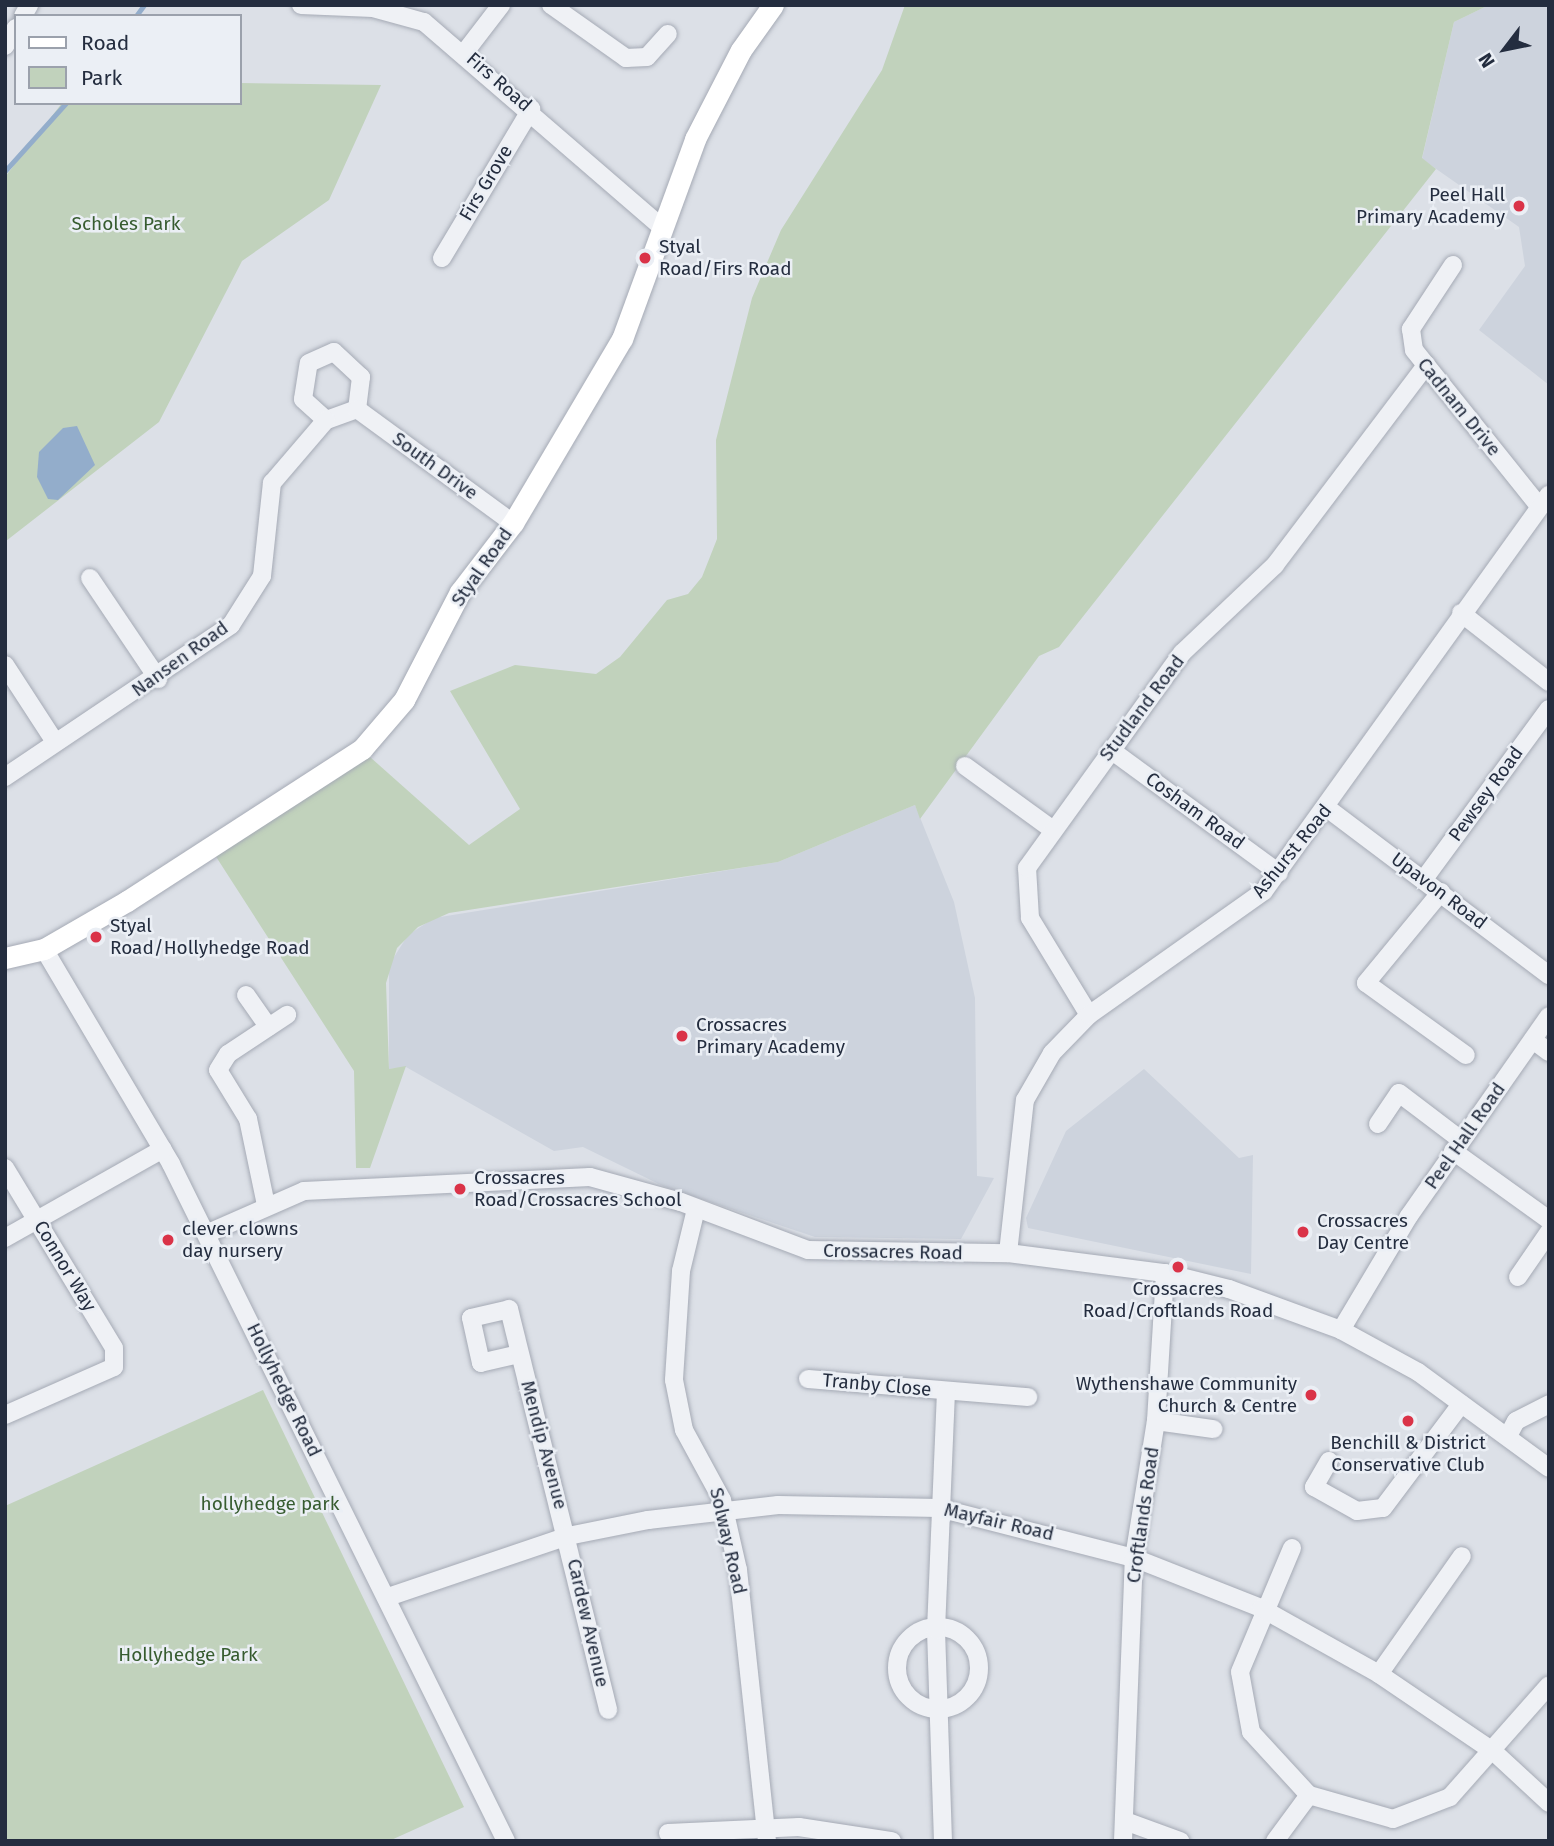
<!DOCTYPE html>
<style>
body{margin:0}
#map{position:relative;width:1554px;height:1846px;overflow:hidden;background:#dce0e7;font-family:"Fira Sans",sans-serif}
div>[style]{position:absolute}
.built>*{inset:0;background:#cdd3dd}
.green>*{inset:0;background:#c1d2bc}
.water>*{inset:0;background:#93adcb}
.stream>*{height:4.5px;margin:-2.25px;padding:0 2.25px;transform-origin:2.25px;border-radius:2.25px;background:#93adcb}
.roads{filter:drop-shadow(0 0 2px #a5aab5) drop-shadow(0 0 2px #a5aab5)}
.minor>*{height:18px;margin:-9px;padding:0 9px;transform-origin:9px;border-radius:9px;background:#eff1f5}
.minor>.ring{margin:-9px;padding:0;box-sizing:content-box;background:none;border:18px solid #eff1f5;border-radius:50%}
.major>*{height:21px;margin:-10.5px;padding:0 10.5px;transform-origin:10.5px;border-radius:10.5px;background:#fff}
.dots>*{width:19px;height:19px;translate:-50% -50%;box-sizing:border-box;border:4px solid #ebeff5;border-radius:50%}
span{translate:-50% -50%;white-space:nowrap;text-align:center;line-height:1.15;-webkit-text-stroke:5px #ebeff5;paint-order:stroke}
.street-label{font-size:19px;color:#242d3f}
.poi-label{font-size:19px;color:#242d3f}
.right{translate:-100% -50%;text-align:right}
.left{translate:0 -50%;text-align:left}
.park-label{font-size:19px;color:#375c30}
.frame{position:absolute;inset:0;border:7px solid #242d3f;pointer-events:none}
.legend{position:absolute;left:14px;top:14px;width:228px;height:91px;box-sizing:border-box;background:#ebeff5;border:2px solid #9ba1ac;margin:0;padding:9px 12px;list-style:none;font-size:21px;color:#242d3f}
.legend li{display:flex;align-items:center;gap:14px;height:35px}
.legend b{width:35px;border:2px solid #9ba1ac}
.north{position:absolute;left:1470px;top:14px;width:70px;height:70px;-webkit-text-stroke:5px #ebeff5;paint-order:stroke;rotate:238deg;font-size:19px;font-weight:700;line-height:28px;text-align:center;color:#242d3f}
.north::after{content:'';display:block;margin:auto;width:24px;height:32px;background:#242d3f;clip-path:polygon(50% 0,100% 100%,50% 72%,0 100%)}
</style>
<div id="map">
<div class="built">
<div style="clip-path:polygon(1489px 5px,1549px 5px,1549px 385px,1479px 330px,1525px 266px,1519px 227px,1422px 159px,1454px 22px)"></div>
<div style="clip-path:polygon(915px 805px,954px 902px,975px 998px,977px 1176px,994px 1178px,961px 1239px,815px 1237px,665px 1187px,583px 1147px,554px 1151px,406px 1067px,389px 1069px,389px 965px,408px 935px,434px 918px,778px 862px)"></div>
<div style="clip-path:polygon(1144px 1069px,1239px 1158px,1253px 1155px,1251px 1274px,1028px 1228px,1026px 1218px,1066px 1131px)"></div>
</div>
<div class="green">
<div style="clip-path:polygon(905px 5px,1489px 5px,1454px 22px,1422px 158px,1436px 169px,1059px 647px,1039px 656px,920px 819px,915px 805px,778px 862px,449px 913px,418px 927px,397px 948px,386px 983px,389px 1069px,406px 1066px,370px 1168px,356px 1168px,354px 1071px,213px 852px,370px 757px,469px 845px,520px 809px,450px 691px,515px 665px,596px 674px,620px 657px,667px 600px,688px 594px,702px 577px,717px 539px,716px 440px,752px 298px,781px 230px,882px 70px)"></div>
<div style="clip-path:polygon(240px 83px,381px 85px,329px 200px,242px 261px,159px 422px,6px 541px,5px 177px,62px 103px,240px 103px)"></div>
<div style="clip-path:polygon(263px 1390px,464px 1807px,389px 1841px,5px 1841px,5px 1506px)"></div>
</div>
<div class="water">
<div style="clip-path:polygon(77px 426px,95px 465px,58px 500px,48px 499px,37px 477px,39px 452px,63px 428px)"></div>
</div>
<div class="stream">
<div style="left:136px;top:16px;width:14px;rotate:-54deg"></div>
<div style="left:5px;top:171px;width:91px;rotate:-48.1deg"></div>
</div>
<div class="roads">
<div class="minor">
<div style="left:301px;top:5px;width:72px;rotate:2.4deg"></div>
<div style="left:373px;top:8px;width:53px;rotate:15.4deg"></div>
<div style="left:424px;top:22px;width:316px;rotate:40.8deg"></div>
<div style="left:551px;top:5px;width:92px;rotate:35.2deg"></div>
<div style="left:626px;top:58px;width:21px;rotate:-3deg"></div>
<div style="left:647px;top:57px;width:31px;rotate:-48deg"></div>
<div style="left:23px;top:16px;width:13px;rotate:-61deg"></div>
<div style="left:5px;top:46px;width:21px;rotate:-59deg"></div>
<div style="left:465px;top:52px;width:59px;rotate:-52.5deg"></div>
<div style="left:442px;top:258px;width:174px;rotate:-59.1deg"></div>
<div style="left:1453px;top:265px;width:77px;rotate:123.3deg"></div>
<div style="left:1411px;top:329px;width:21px;rotate:82deg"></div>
<div style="left:1414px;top:350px;width:201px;rotate:51.3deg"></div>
<div style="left:334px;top:352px;width:37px;rotate:43deg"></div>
<div style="left:361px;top:377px;width:32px;rotate:97deg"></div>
<div style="left:357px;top:409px;width:33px;rotate:160deg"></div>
<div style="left:326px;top:420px;width:31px;rotate:-138deg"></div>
<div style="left:303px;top:399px;width:36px;rotate:-81deg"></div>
<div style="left:309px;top:363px;width:27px;rotate:-24deg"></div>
<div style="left:357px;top:409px;width:193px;rotate:36.2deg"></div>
<div style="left:90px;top:578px;width:122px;rotate:56deg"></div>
<div style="left:1461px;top:613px;width:112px;rotate:38.1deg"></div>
<div style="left:5px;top:665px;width:92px;rotate:57deg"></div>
<div style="left:1111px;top:750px;width:208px;rotate:36.2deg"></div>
<div style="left:965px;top:766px;width:109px;rotate:36deg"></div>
<div style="left:5px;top:777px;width:272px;rotate:-33.9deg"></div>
<div style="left:231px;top:625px;width:58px;rotate:-57.7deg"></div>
<div style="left:262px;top:576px;width:94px;rotate:-83.9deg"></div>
<div style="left:272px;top:483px;width:83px;rotate:-49.4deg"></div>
<div style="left:1327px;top:808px;width:278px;rotate:37deg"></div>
<div style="left:1424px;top:879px;width:211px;rotate:-53.7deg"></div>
<div style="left:1441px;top:892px;width:118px;rotate:129.5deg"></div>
<div style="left:1366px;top:983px;width:123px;rotate:35.8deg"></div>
<div style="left:44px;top:949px;width:250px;rotate:59.4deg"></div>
<div style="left:171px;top:1164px;width:755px;rotate:63.67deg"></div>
<div style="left:246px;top:995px;width:39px;rotate:55deg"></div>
<div style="left:1089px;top:1015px;width:114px;rotate:-121.3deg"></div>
<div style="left:1030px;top:918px;width:50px;rotate:-93.4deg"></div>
<div style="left:1027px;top:868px;width:265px;rotate:-54.2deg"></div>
<div style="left:1182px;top:653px;width:128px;rotate:-43.4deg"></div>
<div style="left:1275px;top:565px;width:251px;rotate:-52.9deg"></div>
<div style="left:1533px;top:1040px;width:20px;rotate:37deg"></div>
<div style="left:1378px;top:1124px;width:37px;rotate:-56deg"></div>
<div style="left:1399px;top:1093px;width:78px;rotate:37.2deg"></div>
<div style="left:1453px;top:1151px;width:118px;rotate:35.7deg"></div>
<div style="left:5px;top:1168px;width:210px;rotate:58.8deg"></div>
<div style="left:114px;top:1348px;width:19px;rotate:90deg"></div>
<div style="left:114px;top:1367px;width:119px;rotate:156.2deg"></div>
<div style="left:266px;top:1205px;width:88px;rotate:-101.8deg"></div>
<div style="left:248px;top:1119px;width:57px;rotate:-121.5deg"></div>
<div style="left:218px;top:1070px;width:19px;rotate:-58deg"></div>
<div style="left:228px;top:1054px;width:71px;rotate:-33.5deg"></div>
<div style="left:696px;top:1209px;width:64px;rotate:103.6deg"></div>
<div style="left:681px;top:1271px;width:109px;rotate:93.7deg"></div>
<div style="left:674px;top:1380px;width:51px;rotate:78.7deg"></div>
<div style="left:684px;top:1430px;width:80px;rotate:61.5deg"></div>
<div style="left:722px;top:1500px;width:72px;rotate:77.1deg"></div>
<div style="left:738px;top:1570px;width:273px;rotate:83.9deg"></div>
<div style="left:206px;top:1234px;width:107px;rotate:-23.7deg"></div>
<div style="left:304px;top:1191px;width:286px;rotate:-2.8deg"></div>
<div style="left:590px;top:1177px;width:94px;rotate:15.4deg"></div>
<div style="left:681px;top:1202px;width:136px;rotate:20.7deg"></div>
<div style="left:808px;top:1250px;width:200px;rotate:0.9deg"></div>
<div style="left:1008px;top:1253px;width:158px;rotate:7.3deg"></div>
<div style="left:1165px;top:1273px;width:66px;rotate:14deg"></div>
<div style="left:1229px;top:1289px;width:119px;rotate:20.1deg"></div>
<div style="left:1341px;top:1330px;width:88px;rotate:28.6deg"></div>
<div style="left:1418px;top:1372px;width:162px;rotate:36.2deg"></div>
<div style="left:5px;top:1238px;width:181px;rotate:-29.4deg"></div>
<div style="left:1008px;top:1253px;width:154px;rotate:-83.7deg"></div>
<div style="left:1025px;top:1100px;width:54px;rotate:-60.1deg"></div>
<div style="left:1052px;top:1053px;width:53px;rotate:-45.8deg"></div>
<div style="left:1089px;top:1015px;width:214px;rotate:-35.3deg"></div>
<div style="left:1264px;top:891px;width:488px;rotate:-54.3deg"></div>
<div style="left:1518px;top:1277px;width:55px;rotate:-55.4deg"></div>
<div style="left:1341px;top:1330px;width:133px;rotate:-59.2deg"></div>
<div style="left:1409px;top:1216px;width:244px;rotate:-55deg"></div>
<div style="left:519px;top:1354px;width:39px;rotate:167deg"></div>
<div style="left:481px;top:1363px;width:46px;rotate:-102.5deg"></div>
<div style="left:471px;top:1318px;width:39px;rotate:-13deg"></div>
<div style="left:509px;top:1309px;width:413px;rotate:76.1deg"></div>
<div style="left:808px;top:1379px;width:221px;rotate:4.7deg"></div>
<div style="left:1156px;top:1421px;width:58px;rotate:8deg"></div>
<div style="left:1508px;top:1436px;width:17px;rotate:-62deg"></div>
<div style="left:1516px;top:1421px;width:37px;rotate:-27deg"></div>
<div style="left:1329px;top:1461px;width:30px;rotate:120deg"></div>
<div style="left:1314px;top:1487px;width:49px;rotate:29.2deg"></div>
<div style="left:1357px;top:1511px;width:26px;rotate:-7deg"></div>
<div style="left:1383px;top:1508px;width:130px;rotate:-53.1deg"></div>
<div style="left:1292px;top:1548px;width:134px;rotate:112.8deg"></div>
<div style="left:1240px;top:1672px;width:61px;rotate:79.6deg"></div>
<div style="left:1251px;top:1732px;width:86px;rotate:47.4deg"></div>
<div style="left:1309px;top:1795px;width:87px;rotate:15.9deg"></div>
<div style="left:1393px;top:1819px;width:61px;rotate:-21.1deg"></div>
<div style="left:1450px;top:1797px;width:149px;rotate:-48.5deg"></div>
<div style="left:388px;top:1597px;width:190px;rotate:-18.7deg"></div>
<div style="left:568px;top:1536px;width:82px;rotate:-11.3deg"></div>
<div style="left:648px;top:1520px;width:131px;rotate:-6.6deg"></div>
<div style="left:778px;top:1505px;width:161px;rotate:1.1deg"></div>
<div style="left:939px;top:1508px;width:201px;rotate:14.4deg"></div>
<div style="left:1134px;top:1558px;width:136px;rotate:21.5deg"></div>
<div style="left:1261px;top:1608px;width:135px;rotate:29.2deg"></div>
<div style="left:1379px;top:1674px;width:139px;rotate:34.1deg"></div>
<div style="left:1494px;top:1752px;width:75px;rotate:42.8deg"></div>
<div class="ring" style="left:897px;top:1627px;width:64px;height:64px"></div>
<div style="left:1379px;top:1674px;width:144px;rotate:-54.9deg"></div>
<div style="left:1125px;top:1821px;width:59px;rotate:20deg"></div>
<div style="left:668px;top:1833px;width:131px;rotate:-2.6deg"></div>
<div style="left:799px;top:1827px;width:94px;rotate:8.6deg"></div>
<div style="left:943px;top:1841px;width:211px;rotate:-91.9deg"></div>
<div style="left:936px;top:1630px;width:239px;rotate:-87.6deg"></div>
<div style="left:1123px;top:1841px;width:283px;rotate:-87.8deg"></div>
<div style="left:1134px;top:1558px;width:139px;rotate:-80.9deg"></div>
<div style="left:1156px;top:1421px;width:148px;rotate:-86.5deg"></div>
<div style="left:1275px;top:1841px;width:57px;rotate:-53.5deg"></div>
</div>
<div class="major">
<div style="left:5px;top:958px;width:40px;rotate:-13deg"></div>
<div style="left:44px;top:949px;width:96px;rotate:-30deg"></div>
<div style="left:127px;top:901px;width:280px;rotate:-32.9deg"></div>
<div style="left:362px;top:749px;width:65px;rotate:-49.4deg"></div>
<div style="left:404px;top:700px;width:122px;rotate:-62.6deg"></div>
<div style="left:460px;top:592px;width:87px;rotate:-52.5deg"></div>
<div style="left:513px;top:523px;width:214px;rotate:-59.4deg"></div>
<div style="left:622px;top:339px;width:213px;rotate:-69.9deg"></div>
<div style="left:695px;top:139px;width:100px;rotate:-62.7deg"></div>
<div style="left:741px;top:50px;width:55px;rotate:-54.6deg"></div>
</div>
</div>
<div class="dots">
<div style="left:1519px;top:206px;background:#da3348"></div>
<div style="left:645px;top:258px;background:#da3348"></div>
<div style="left:96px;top:937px;background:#da3348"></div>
<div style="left:682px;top:1036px;background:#da3348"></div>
<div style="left:460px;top:1189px;background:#da3348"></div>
<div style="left:1303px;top:1232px;background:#da3348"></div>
<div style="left:168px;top:1240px;background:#da3348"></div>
<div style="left:1178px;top:1267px;background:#da3348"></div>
<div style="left:1311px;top:1395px;background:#da3348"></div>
<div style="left:1408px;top:1421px;background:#da3348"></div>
</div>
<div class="street-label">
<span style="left:499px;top:82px;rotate:41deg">Firs Road</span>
<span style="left:486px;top:183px;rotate:-59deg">Firs Grove</span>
<span style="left:1459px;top:407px;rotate:51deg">Cadnam Drive</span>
<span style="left:435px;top:466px;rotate:36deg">South Drive</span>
<span style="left:482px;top:567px;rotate:-55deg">Styal Road</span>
<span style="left:180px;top:659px;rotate:-36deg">Nansen Road</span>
<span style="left:1142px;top:708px;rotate:-53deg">Studland Road</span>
<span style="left:1486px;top:794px;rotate:-54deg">Pewsey Road</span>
<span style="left:1195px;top:811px;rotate:36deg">Cosham Road</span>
<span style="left:1292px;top:851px;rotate:-51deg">Ashurst Road</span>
<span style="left:1439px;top:891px;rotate:37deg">Upavon Road</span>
<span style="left:1465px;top:1136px;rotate:-55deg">Peel Hall Road</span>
<span style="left:893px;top:1252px;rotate:1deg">Crossacres Road</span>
<span style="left:65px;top:1266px;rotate:59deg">Connor Way</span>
<span style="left:877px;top:1385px;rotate:5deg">Tranby Close</span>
<span style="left:284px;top:1390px;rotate:64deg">Hollyhedge Road</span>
<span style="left:544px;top:1445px;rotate:75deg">Mendip Avenue</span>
<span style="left:1143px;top:1515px;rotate:-82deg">Croftlands Road</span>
<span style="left:999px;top:1522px;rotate:13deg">Mayfair Road</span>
<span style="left:728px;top:1541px;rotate:77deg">Solway Road</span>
<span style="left:588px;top:1623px;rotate:77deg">Cardew Avenue</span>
</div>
<div class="poi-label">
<span class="right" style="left:1505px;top:206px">Peel Hall<br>Primary Academy</span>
<span class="left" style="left:659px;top:258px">Styal<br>Road/Firs Road</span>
<span class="left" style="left:110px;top:937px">Styal<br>Road/Hollyhedge Road</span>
<span class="left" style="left:696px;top:1036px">Crossacres<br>Primary Academy</span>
<span class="left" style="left:474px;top:1189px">Crossacres<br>Road/Crossacres School</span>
<span class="left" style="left:1317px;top:1232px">Crossacres<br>Day Centre</span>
<span class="left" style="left:182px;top:1240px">clever clowns<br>day nursery</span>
<span style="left:1178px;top:1300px">Crossacres<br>Road/Croftlands Road</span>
<span class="right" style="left:1297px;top:1395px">Wythenshawe Community<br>Church &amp; Centre</span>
<span style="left:1408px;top:1454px">Benchill &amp; District<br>Conservative Club</span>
</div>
<div class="park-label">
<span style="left:126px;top:224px">Scholes Park</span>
<span style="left:270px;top:1504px">hollyhedge park</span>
<span style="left:188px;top:1655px">Hollyhedge Park</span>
</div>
<div class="frame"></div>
<ul class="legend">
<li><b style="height:9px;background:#fff"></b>Road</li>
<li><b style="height:19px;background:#c1d2bc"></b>Park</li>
</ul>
<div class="north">N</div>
</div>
